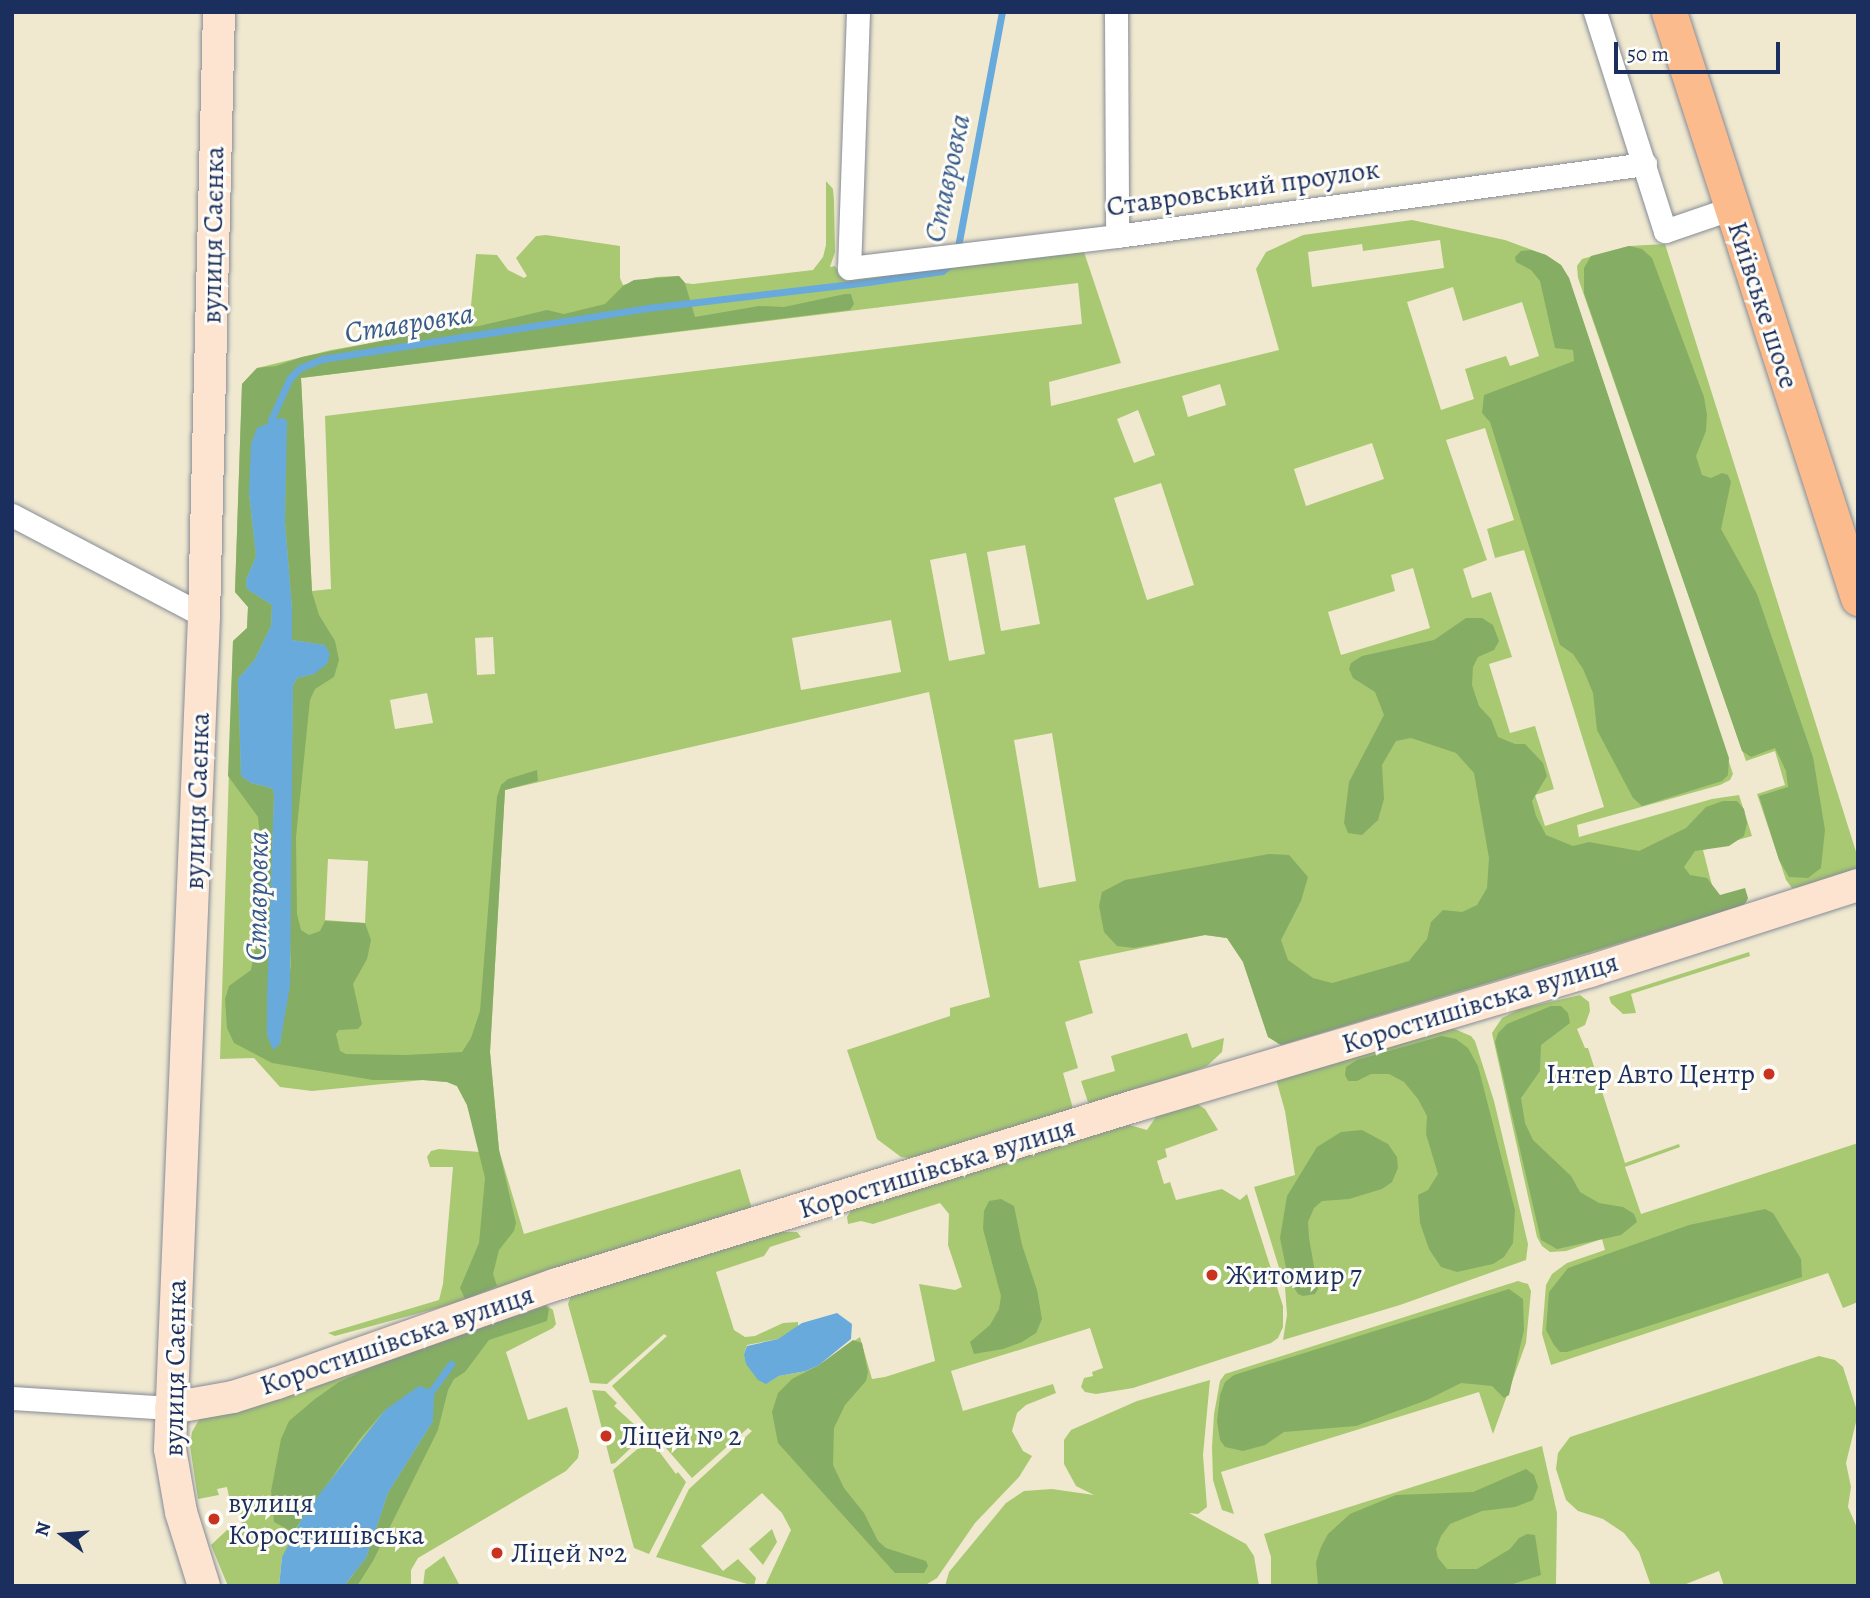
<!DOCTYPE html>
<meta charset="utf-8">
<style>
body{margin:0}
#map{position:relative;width:1870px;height:1598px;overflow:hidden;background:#f0e9d0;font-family:Alegreya,serif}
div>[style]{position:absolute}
.green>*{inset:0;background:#a8c972}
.forest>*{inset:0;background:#86ad64}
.water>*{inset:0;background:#69aadc}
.stream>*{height:7px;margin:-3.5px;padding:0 3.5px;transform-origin:3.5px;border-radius:3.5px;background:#69aadc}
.roads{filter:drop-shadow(0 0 2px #868c97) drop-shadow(0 0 2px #868c97)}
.street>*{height:23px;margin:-11.5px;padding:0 11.5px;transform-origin:11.5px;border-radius:11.5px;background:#fff}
.secondary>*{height:32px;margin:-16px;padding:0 16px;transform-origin:16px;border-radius:16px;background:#fde4d1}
.primary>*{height:35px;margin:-17.5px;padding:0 17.5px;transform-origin:17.5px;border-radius:17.5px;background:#fbbb8c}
.dots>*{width:19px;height:19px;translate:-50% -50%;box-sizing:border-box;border:4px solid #fdfcf7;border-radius:50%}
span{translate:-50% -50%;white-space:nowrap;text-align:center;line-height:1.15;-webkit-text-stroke:6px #fdfcf7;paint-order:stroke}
.street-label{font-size:28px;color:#1b2f5e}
.poi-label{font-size:28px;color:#1b2f5e}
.right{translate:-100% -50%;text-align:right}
.left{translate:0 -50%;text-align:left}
.water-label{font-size:30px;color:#365a8a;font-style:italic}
.frame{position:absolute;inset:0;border:14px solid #1b2f5e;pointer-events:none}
.north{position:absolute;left:28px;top:1500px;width:70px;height:70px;-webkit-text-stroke:5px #fdfcf7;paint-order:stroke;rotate:286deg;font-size:19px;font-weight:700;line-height:28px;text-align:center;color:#1b2f5e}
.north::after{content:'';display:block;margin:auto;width:24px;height:32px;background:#1b2f5e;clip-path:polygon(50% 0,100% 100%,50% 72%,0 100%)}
.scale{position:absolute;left:1614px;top:42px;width:166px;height:32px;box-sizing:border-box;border:4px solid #1b2f5e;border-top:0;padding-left:9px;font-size:21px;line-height:24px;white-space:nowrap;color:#1b2f5e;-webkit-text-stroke:5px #fdfcf7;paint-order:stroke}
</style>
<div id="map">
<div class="green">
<div style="clip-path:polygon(evenodd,826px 181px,833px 189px,834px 201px,835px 252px,830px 267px,835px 266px,839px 273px,1083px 249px,1121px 363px,1049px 382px,1051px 406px,1279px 350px,1256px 269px,1266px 252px,1303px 235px,1412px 220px,1505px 240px,1546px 255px,1561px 265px,1569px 278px,1733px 774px,1730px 780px,1720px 785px,1577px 825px,1579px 837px,1712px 799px,1739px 795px,1752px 836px,1703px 850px,1715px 897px,1748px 898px,1747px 901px,1739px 908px,1281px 1045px,1268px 1037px,1243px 962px,1227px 938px,1205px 935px,1079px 961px,1093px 1013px,1065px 1022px,1078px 1068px,1063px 1073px,1074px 1112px,909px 1158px,901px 1157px,877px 1139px,847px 1050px,950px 1016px,950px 1008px,990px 997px,929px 692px,505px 790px,490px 1052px,499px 1150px,524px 1234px,740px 1169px,753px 1212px,449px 1305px,335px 1336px,328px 1333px,439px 1300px,443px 1284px,453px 1167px,430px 1167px,427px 1157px,431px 1151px,439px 1149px,480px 1152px,467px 1105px,457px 1086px,447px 1082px,423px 1080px,312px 1091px,280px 1087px,254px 1058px,220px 1059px,233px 641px,247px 628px,248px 607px,235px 592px,242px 384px,257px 368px,331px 350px,469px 326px,476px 254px,497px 255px,508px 270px,524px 278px,527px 276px,516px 258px,536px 236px,546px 235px,620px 246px,620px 278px,623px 285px,656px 277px,679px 276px,685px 283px,693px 284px,813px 270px,823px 257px,826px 245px,826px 181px,1440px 240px,1444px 268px,1312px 287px,1308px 252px,1362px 244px,1363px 251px,1440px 240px,826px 181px,1078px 283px,1082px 324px,325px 416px,331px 589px,312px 591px,301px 378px,1078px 283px,826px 181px,1453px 287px,1463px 321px,1522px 302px,1539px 356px,1510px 366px,1506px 356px,1465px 369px,1474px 399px,1441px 410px,1407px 302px,1453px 287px,826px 181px,1220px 384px,1226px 405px,1188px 417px,1182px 396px,1220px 384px,826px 181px,1138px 410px,1155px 455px,1134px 463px,1117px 419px,1138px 410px,826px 181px,1485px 428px,1514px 520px,1487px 529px,1495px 558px,1524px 550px,1604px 807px,1545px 826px,1535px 795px,1554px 789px,1535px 726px,1510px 733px,1489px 664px,1512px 657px,1491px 592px,1472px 598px,1463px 569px,1487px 560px,1446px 440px,1485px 428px,826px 181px,1372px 443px,1384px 479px,1306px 506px,1294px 469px,1372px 443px,826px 181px,1161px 483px,1194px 585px,1147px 600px,1114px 498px,1161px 483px,826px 181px,1025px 545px,1040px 624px,1001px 631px,987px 552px,1025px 545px,826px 181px,966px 553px,985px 654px,949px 661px,930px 560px,966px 553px,826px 181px,1413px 568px,1430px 628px,1341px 655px,1328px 612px,1395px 591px,1391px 575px,1413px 568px,826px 181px,891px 620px,901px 672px,801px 690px,792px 638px,891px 620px,826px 181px,493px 637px,495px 674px,477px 675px,475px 638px,493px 637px,826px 181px,427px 693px,433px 723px,395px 729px,390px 700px,427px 693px,826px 181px,1052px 733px,1076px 881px,1039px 888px,1014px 740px,1052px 733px,826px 181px,328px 859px,368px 861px,365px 923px,325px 920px,328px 859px)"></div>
<div style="clip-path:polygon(1665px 244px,1858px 858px,1858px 868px,1804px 887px,1792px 888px,1786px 880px,1757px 794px,1785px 785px,1775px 751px,1746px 761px,1578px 278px,1577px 266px,1582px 259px,1629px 246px)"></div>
<div style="clip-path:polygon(1749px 952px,1750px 956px,1631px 994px,1636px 1013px,1623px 1014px,1611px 1003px,1609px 997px)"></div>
<div style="clip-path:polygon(1580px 995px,1589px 1002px,1590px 1011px,1585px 1025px,1577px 1029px,1585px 1048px,1588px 1048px,1625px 1163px,1679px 1144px,1680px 1147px,1625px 1167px,1641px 1214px,1858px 1143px,1858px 1302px,1843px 1308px,1828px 1273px,1551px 1365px,1542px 1334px,1546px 1285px,1552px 1274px,1567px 1263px,1605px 1250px,1602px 1239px,1566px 1251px,1550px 1252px,1542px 1246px,1537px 1237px,1492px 1033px,1502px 1018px,1520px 1009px)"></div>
<div style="clip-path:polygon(1452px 1028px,1471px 1036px,1475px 1041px,1494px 1101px,1528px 1244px,1526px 1260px,1400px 1305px,1283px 1340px,1287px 1315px,1285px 1287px,1254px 1187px,1295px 1175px,1285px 1111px,1276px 1079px)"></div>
<div style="clip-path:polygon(1187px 1033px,1192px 1048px,1224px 1038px,1222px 1052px,1207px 1066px,1135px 1092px,1092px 1105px,1088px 1102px,1081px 1081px,1115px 1071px,1111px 1056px)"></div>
<div style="clip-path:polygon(1194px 1102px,1205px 1109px,1218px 1130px,1165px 1149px,1167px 1157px,1157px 1161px,1164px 1184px,1170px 1182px,1176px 1200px,1222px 1189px,1240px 1200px,1247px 1194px,1283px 1306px,1283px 1327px,1278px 1338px,1271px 1343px,1133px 1388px,1096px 1394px,1085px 1392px,1081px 1387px,1084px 1378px,1093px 1376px,1092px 1372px,1103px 1368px,1090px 1328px,951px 1371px,963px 1411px,1053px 1384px,1056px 1393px,1026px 1405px,1017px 1413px,1012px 1431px,1023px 1451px,1032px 1456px,1019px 1477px,975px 1523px,937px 1578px,924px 1586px,765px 1586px,791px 1530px,782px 1513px,762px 1493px,701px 1546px,723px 1571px,738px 1559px,756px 1578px,754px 1586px,656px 1557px,689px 1489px,752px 1431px,748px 1428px,692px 1478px,612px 1386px,667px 1336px,664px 1334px,607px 1384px,590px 1383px,568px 1304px,571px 1296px,774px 1232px,797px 1232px,801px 1237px,770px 1247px,764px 1256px,716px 1272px,734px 1330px,745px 1337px,755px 1336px,783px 1323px,798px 1322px,798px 1327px,778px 1339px,747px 1345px,744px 1354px,769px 1382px,779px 1376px,806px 1371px,819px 1365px,860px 1337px,872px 1379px,885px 1377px,935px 1361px,919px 1284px,955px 1290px,962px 1287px,948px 1245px,949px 1214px,940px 1203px,873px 1224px,861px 1221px,848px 1224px,847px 1217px,852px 1209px,1126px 1124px,1147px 1130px,1158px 1114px)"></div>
<div style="clip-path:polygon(1518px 1281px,1528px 1284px,1531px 1291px,1526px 1343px,1493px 1434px,1479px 1392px,1221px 1472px,1234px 1514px,1222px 1510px,1213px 1480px,1212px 1447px,1214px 1414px,1220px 1381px,1225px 1374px)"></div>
<div style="clip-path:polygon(544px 1303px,553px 1310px,556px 1324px,553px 1328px,506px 1352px,528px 1420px,567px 1407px,579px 1451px,578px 1458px,566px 1471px,418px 1558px,411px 1570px,411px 1586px,344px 1586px,355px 1573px,282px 1557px,279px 1586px,228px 1586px,211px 1545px,227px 1530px,242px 1524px,236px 1501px,230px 1502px,227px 1487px,217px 1489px,219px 1495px,198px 1499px,190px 1446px,192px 1432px,200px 1418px)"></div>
<div style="clip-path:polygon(1819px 1356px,1835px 1360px,1843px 1367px,1858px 1414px,1846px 1463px,1851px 1487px,1848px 1507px,1858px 1530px,1858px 1586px,1724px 1586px,1719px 1571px,1681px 1586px,1651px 1586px,1639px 1552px,1624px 1533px,1603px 1519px,1578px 1511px,1566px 1500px,1556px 1469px,1558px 1453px,1570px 1437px)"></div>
<div style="clip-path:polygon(1210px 1380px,1203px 1455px,1207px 1507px,1198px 1514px,1189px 1513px,1246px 1544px,1254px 1556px,1259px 1586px,945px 1586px,949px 1572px,1006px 1503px,1024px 1491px,1052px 1489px,1094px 1495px,1076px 1486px,1064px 1464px,1064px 1440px,1071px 1430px,1137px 1401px)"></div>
<div style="clip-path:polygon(592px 1390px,605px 1391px,617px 1403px,614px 1406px,636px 1426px,638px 1441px,615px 1463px,611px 1464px)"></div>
<div style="clip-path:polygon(642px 1445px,658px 1450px,676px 1474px,678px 1472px,686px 1482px,649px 1554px,634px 1548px,613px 1470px)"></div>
<div style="clip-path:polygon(1542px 1446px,1557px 1513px,1556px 1586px,1271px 1586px,1271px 1557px,1264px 1534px)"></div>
<div style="clip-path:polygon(772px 1529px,777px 1542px,763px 1565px,749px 1549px)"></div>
<div style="clip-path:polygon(444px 1556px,460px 1586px,423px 1586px,425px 1570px)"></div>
</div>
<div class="forest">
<div style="clip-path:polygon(1629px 246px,1642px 249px,1652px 258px,1704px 397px,1707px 415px,1706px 431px,1696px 456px,1702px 475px,1711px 478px,1722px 473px,1728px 475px,1731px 482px,1721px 529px,1757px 594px,1813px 757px,1825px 830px,1821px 868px,1808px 878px,1789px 877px,1779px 860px,1759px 796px,1788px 787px,1786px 771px,1775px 748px,1751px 757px,1742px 751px,1584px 293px,1584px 268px,1591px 256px)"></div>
<div style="clip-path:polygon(1531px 250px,1546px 255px,1561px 265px,1569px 278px,1729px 758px,1728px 775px,1722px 781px,1642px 806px,1633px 798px,1597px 730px,1593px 693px,1583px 669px,1573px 654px,1560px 645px,1490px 422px,1482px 413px,1484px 395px,1574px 361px,1573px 350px,1555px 348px,1540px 281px,1531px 270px,1516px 262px,1515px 257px,1521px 251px)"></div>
<div style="clip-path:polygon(evenodd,679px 276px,685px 283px,695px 317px,759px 306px,784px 307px,845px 294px,851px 294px,854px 304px,850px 310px,301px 378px,312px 592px,319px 615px,335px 641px,339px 660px,334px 677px,315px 689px,310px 700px,296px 837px,297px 914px,301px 930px,309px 935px,320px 931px,325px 921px,365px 923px,371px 940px,367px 959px,353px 984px,362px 1024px,358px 1029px,339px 1030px,336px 1034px,340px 1051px,346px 1054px,406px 1055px,462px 1052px,471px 1038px,480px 1011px,497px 797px,501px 785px,508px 779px,537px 770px,538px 781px,505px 790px,490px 1052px,499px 1150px,516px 1223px,514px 1231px,499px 1250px,493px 1274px,497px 1286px,465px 1299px,460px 1288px,479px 1243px,485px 1178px,467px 1105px,457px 1086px,447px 1082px,423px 1080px,373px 1080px,272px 1063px,234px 1043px,227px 1028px,225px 999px,229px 986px,251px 970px,254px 955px,261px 848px,258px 817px,228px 776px,233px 641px,247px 628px,248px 607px,235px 592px,242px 384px,257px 368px,276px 366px,302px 357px,440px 329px,479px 326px,547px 310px,564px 314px,605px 304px,623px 286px,634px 280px,679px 276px,286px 451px,285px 523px,292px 608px,291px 634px,292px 640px,325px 645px,314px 674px,297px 678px,293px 686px,289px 923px,291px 964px,280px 1044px,267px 1035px,274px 793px,271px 788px,251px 783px,241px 776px,238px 679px,255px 659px,271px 626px,272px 605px,247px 589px,246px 580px,256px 556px,249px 493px,286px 451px)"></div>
<div style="clip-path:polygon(1466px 618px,1482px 618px,1493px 625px,1499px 641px,1494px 650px,1478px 657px,1473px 667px,1472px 685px,1479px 706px,1491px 719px,1498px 737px,1515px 744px,1525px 744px,1543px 763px,1547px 776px,1532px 801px,1536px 816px,1546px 835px,1573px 846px,1589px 842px,1639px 851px,1686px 828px,1706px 807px,1723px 801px,1737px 801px,1744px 809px,1747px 823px,1744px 836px,1729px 846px,1695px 851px,1684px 867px,1690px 875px,1707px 878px,1720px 895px,1745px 888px,1748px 898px,1744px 905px,1281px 1045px,1268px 1037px,1243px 962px,1227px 938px,1205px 935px,1134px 948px,1117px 946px,1104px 932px,1099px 906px,1102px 892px,1125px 880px,1269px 854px,1289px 855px,1308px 877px,1301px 901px,1281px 940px,1288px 960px,1313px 978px,1332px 983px,1409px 961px,1427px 939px,1431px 922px,1443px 910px,1462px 912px,1477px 905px,1487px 888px,1489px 858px,1474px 773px,1456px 753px,1411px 738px,1396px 741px,1382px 765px,1384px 799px,1378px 820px,1362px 835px,1348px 833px,1344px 823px,1349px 782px,1384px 715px,1375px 692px,1353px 678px,1349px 669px,1351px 663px,1362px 656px,1434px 640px)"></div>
<div style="clip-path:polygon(1551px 1006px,1561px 1006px,1568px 1013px,1570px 1023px,1541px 1045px,1540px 1071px,1521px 1098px,1525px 1123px,1533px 1140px,1571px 1176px,1580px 1192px,1599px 1203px,1623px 1207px,1634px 1214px,1637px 1222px,1621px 1235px,1557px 1249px,1541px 1240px,1495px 1042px,1498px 1033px,1507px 1024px)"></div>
<div style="clip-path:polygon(1442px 1036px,1456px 1039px,1468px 1048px,1478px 1066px,1515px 1210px,1513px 1243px,1504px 1257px,1493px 1264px,1457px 1272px,1441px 1267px,1429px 1249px,1420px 1223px,1418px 1195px,1428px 1190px,1438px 1174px,1426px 1134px,1427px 1116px,1418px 1099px,1404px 1082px,1389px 1074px,1371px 1074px,1357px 1081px,1348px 1081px,1345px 1075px,1346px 1067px,1357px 1060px)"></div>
<div style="clip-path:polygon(1362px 1130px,1388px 1144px,1397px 1157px,1398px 1168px,1392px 1182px,1382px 1189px,1349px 1199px,1322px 1201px,1314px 1208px,1308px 1222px,1309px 1238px,1318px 1289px,1315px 1294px,1303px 1296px,1298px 1294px,1288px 1278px,1280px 1238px,1287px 1196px,1317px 1147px,1341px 1132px)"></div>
<div style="clip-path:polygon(1001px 1199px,1014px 1206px,1022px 1245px,1037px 1290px,1042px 1319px,1036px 1333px,1022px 1342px,1003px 1349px,974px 1354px,970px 1342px,990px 1325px,999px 1309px,1001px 1296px,983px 1229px,984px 1211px,989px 1201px)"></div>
<div style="clip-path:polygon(1765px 1209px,1773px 1213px,1801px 1259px,1802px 1277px,1567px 1352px,1560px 1352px,1554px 1345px,1546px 1330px,1549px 1292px,1568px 1268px,1689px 1225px)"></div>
<div style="clip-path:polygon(1509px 1289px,1523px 1299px,1524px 1330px,1509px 1395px,1504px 1398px,1492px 1386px,1461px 1383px,1427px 1400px,1356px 1426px,1284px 1432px,1265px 1445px,1243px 1451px,1225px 1447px,1220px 1440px,1217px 1421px,1220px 1395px,1225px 1382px,1234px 1375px)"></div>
<div style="clip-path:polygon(545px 1306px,549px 1309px,547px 1321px,489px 1340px,465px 1372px,454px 1379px,448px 1390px,438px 1430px,373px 1561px,357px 1586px,344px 1586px,366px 1558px,388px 1493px,433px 1421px,385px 1410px,359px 1440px,293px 1532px,274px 1522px,271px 1491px,281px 1439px,289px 1421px,315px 1399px,339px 1382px,455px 1329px,514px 1317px)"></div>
<div style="clip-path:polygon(853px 1340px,862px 1343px,868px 1372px,866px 1381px,845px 1405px,834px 1428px,833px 1465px,844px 1488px,864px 1513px,878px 1541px,886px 1548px,926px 1561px,928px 1566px,924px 1573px,895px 1573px,778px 1443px,772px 1412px,778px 1393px,792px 1379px,819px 1365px)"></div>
<div style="clip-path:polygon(1526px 1469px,1534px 1475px,1538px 1487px,1533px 1500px,1515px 1507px,1482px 1511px,1450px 1524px,1441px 1536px,1436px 1549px,1438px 1558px,1447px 1569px,1477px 1569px,1510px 1549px,1519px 1538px,1527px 1534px,1535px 1535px,1541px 1575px,1507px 1586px,1318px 1585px,1316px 1562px,1321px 1547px,1328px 1534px,1350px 1514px,1396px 1495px,1473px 1492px)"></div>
</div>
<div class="water">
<div style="clip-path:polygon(280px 418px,287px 420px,285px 523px,292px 608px,292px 640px,325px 645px,330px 654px,327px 664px,314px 674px,297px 678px,293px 686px,290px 986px,280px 1044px,273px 1050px,267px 1035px,267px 999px,274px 793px,271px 788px,251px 783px,241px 776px,238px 679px,255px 659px,271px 626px,272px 605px,247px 589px,246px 580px,256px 556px,249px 493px,251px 444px,257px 428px)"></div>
<div style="clip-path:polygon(837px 1313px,852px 1324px,851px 1339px,819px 1365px,806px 1371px,779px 1376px,766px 1384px,758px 1380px,746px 1364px,744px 1354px,747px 1346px,778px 1339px,802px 1323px)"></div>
<div style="clip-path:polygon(419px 1386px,432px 1390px,434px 1395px,433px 1421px,388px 1493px,366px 1558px,344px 1586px,279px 1586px,282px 1557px,305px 1513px,385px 1410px)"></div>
</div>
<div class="stream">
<div style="left:957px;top:252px;width:244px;rotate:-79.4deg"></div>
<div style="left:271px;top:427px;width:7px;rotate:-90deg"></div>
<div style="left:271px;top:420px;width:46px;rotate:-65.7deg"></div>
<div style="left:290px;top:378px;width:14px;rotate:-45deg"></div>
<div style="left:300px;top:368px;width:24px;rotate:-22deg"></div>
<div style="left:322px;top:359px;width:329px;rotate:-8.9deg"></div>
<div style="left:647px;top:308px;width:223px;rotate:-6.7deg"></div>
<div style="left:868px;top:282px;width:75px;rotate:-8.5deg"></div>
<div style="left:942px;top:271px;width:13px;rotate:-39deg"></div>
<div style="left:427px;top:1397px;width:41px;rotate:-54deg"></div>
</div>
<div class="roads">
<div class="street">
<div style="left:858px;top:12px;width:256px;rotate:92deg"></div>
<div style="left:849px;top:268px;width:270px;rotate:-6.8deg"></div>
<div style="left:1117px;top:236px;width:533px;rotate:-7.77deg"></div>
<div style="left:1116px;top:12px;width:224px;rotate:89.7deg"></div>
<div style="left:1595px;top:12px;width:230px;rotate:72.3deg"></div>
<div style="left:1665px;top:231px;width:71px;rotate:-18.9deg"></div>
<div style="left:12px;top:515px;width:217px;rotate:27.7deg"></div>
<div style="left:12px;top:1398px;width:159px;rotate:3.6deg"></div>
</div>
<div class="secondary">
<div style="left:171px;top:1408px;width:63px;rotate:-10.1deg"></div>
<div style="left:233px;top:1397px;width:46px;rotate:-17.7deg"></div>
<div style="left:277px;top:1383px;width:294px;rotate:-19.5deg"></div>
<div style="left:554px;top:1285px;width:611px;rotate:-17.13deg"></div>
<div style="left:1138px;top:1105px;width:471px;rotate:-16.5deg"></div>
<div style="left:1590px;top:971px;width:281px;rotate:-17.8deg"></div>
<div style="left:204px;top:1586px;width:77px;rotate:-107.3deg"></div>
<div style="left:181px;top:1512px;width:64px;rotate:-99.9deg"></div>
<div style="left:170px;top:1449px;width:834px;rotate:-87.66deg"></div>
<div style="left:204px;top:616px;width:604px;rotate:-88.58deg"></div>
</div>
<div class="primary">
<div style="left:1669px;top:12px;width:616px;rotate:72.12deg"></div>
</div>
</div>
<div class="dots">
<div style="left:1769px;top:1074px;background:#c8321e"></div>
<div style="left:1212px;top:1275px;background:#c8321e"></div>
<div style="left:606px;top:1436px;background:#c8321e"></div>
<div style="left:214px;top:1519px;background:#c8321e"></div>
<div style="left:497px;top:1553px;background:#c8321e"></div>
</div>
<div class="street-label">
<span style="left:1243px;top:188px;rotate:-8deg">Ставровський проулок</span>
<span style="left:213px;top:235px;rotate:-89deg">вулиця Саєнка</span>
<span style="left:1763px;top:305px;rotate:72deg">Київське шосе</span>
<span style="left:197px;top:801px;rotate:-88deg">вулиця Саєнка</span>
<span style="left:1480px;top:1003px;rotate:-17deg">Коростишівська вулиця</span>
<span style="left:937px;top:1168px;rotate:-17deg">Коростишівська вулиця</span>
<span style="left:397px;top:1340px;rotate:-19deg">Коростишівська вулиця</span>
<span style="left:175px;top:1368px;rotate:-89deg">вулиця Саєнка</span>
</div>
<div class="poi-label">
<span class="right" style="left:1755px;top:1074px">Інтер Авто Центр</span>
<span class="left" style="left:1226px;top:1275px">Житомир 7</span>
<span class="left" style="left:620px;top:1436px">Ліцей № 2</span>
<span class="left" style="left:228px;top:1519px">вулиця<br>Коростишівська</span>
<span class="left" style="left:511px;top:1553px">Ліцей №2</span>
</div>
<div class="water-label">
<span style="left:947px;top:178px;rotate:-78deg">Ставровка</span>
<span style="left:409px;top:323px;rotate:-9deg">Ставровка</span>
<span style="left:257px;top:896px;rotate:-89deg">Ставровка</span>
</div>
<div class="frame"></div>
<div class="north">N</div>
<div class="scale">50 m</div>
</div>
